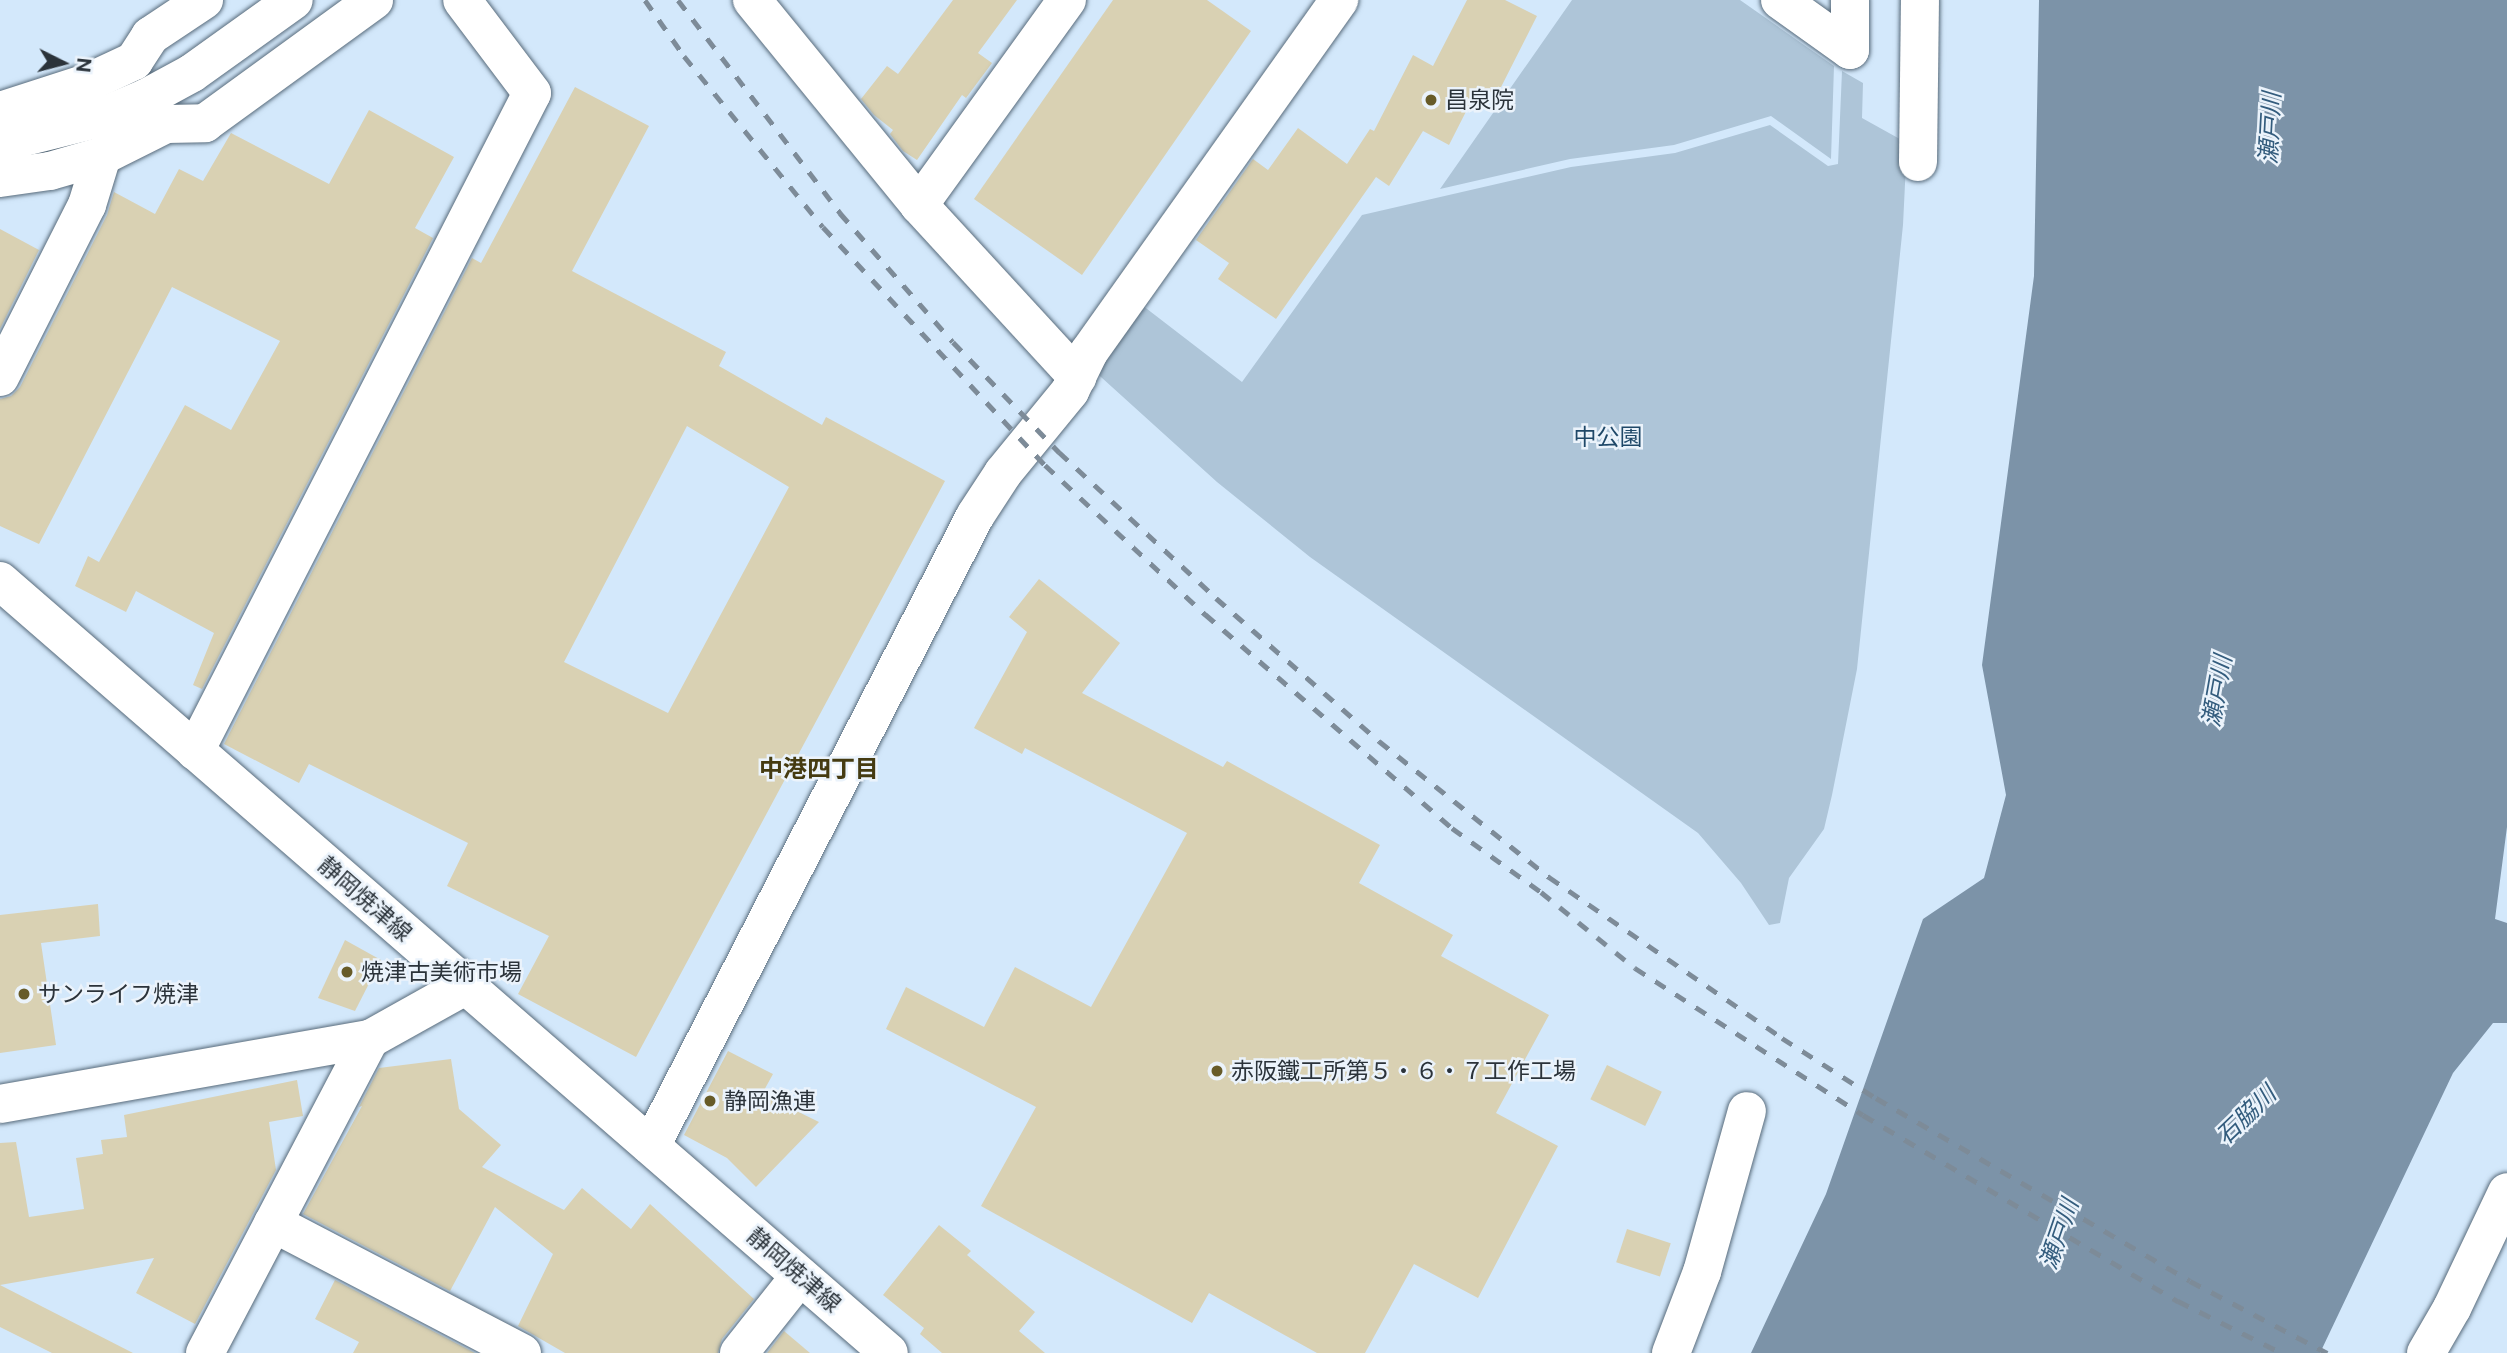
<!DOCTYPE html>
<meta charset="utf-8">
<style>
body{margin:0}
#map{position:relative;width:2507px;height:1353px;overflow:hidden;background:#d3e8fb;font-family:"Public Sans","Noto Sans JP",sans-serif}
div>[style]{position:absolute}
.green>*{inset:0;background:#aec5d8}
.water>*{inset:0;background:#7c93a8}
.building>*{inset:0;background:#d9d1b3;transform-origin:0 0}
.roads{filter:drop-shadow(0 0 2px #586b7b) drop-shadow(0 0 2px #586b7b)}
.minor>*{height:38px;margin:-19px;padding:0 19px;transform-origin:19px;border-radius:19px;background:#fff}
.tertiary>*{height:38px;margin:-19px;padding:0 19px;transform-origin:19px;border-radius:19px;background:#fff}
.secondary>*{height:38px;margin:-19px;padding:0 19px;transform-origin:19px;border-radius:19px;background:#fff}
.rail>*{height:5px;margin-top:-2.5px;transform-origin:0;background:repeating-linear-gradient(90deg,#7d8b98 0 12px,transparent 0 24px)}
.dots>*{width:19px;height:19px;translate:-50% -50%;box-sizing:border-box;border:4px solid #ebf3fb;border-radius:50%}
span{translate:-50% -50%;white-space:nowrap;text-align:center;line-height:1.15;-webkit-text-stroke:5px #ebf3fb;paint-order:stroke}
.poi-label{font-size:23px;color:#2b333a}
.left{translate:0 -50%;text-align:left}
.park-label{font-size:23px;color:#1f4868}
.street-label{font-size:23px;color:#2b333a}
.water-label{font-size:24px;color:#335c7d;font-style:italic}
.neighbourhood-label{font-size:24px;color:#453b11;font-weight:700}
.north{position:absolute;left:28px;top:28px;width:70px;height:70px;-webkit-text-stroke:5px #ebf3fb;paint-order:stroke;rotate:96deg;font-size:19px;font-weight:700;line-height:28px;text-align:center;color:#2b333a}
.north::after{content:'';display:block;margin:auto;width:24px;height:32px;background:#2b333a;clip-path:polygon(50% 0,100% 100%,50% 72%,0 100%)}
</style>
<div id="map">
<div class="green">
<div style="clip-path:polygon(1572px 0,1740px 0,1834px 66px,1831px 159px,1771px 116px,1674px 145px,1570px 159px,1440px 189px)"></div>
<div style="clip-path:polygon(1842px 71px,1863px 83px,1862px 118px,1907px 143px,1903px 225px,1857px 669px,1832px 795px,1824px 829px,1789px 878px,1780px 923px,1769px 925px,1741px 883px,1698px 833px,1310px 557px,1217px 482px,1091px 368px,1138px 302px,1242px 382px,1362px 215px,1571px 167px,1675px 153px,1770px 125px,1828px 166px,1838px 164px)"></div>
</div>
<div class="water">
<div style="clip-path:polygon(2039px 0,2507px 0,2507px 827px,2495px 919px,2507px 923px,2507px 1023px,2493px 1023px,2453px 1073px,2320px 1353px,1751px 1353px,1826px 1194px,1923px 919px,1984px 878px,2006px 795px,1982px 665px,2034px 276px)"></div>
</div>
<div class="building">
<div style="clip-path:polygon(953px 0,1017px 0,978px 53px,992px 63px,966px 98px,962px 95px,917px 160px,903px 151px,890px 134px,893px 130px,874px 115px,861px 99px,887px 66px,898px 74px)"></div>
<div style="clip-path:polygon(1113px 0,1207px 0,1251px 31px,1082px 275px,974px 199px)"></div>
<div style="clip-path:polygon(1467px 0,1505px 0,1537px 16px,1497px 95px,1479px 86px,1449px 145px,1423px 131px,1389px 186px,1376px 177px,1276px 319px,1218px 279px,1229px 263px,1196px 240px,1253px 159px,1268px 170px,1298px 128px,1347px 164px,1370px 129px,1374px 131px,1413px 55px,1433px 66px)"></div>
<div style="clip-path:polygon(evenodd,575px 87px,649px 126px,572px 271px,726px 352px,719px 366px,822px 425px,826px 417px,945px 481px,636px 1057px,518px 994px,549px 936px,447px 886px,468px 843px,309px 764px,299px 783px,224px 744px,472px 258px,481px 263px,575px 87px,687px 426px,789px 487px,668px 713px,564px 662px,687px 426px)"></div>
<div style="clip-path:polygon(369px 110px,454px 157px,415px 228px,433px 238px,202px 689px,193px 685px,214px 633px,136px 591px,126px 612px,75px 586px,88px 556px,99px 562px,185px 405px,231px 430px,280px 341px,172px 287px,39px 544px,0 526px,0 399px,11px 396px,20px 387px,107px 215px,114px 192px,155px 214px,179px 169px,203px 181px,231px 133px,329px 184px)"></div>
<div style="clip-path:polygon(0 229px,39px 250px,0 329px)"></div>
<div style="clip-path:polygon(1039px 579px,1120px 643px,1082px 693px,1223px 767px,1227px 761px,1380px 845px,1359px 883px,1453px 935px,1441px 956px,1549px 1015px,1496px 1113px,1558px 1146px,1478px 1298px,1414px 1264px,1365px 1353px,1317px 1353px,1209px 1293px,1192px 1323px,981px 1206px,1036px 1107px,886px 1029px,906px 987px,984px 1027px,1015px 967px,1091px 1007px,1187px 833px,1025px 748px,1022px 754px,974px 728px,1027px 632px,1009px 617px)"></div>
<div style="clip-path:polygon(98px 904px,100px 936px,41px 943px,56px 1045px,0 1053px,0 915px)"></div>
<div style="clip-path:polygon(345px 940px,381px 960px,355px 1011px,318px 998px)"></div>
<div style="clip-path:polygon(728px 1051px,773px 1074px,762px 1094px,819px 1122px,756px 1187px,727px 1158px,684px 1135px)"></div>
<div style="clip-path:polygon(451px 1059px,459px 1109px,501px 1145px,482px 1167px,564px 1210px,582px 1188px,631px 1229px,650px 1204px,754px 1299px,722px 1339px,718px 1353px,565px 1353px,518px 1326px,553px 1254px,495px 1207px,450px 1291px,303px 1214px,362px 1106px,359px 1107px,379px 1068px)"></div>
<div style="left:1607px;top:1065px;width:61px;height:38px;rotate:26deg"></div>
<div style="clip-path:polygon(297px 1080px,303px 1116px,269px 1122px,276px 1170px,195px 1324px,136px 1293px,154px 1258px,0 1285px,0 1143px,16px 1142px,29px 1217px,84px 1209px,76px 1158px,103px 1154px,101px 1140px,127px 1137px,124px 1115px)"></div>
<div style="clip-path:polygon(939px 1225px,971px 1251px,967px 1255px,1035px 1312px,1019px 1331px,1045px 1353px,942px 1353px,920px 1334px,924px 1328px,883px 1295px)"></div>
<div style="left:1627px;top:1229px;width:46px;height:35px;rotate:18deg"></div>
<div style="clip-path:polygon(335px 1280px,475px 1353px,353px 1353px,359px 1342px,315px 1319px)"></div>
<div style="clip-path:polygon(0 1285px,133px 1353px,52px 1353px,0 1327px)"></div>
<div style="clip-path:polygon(784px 1331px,810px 1353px,767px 1353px)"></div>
</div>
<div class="roads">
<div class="minor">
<div style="left:752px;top:0;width:264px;rotate:50.8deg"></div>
<div style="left:919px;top:205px;width:234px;rotate:47.4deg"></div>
<div style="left:1780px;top:0;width:86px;rotate:35.5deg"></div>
<div style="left:1850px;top:50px;width:50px;rotate:-90deg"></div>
<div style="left:0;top:111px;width:91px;rotate:-17.8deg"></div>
<div style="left:87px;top:83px;width:52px;rotate:-25.1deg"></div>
<div style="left:134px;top:61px;width:30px;rotate:-57deg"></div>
<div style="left:150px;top:36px;width:65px;rotate:-33.7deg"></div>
<div style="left:1918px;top:162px;width:162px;rotate:-89.3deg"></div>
<div style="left:0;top:178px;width:50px;rotate:-8deg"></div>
<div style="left:50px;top:171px;width:54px;rotate:-16.1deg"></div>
<div style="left:102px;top:156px;width:72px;rotate:-26.6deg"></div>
<div style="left:166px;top:124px;width:39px;rotate:-1deg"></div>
<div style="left:205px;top:123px;width:209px;rotate:-36deg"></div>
<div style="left:919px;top:205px;width:253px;rotate:-54.2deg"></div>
<div style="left:0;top:377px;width:193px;rotate:-63.2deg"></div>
<div style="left:87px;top:205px;width:51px;rotate:-73deg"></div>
<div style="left:195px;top:751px;width:739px;rotate:-62.88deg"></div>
<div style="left:532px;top:93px;width:116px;rotate:-127deg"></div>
<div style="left:0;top:1104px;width:376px;rotate:-10deg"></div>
<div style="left:370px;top:1039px;width:109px;rotate:-29.2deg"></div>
<div style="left:651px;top:1146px;width:708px;rotate:-62.78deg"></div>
<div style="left:975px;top:516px;width:51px;rotate:-56.9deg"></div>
<div style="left:1003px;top:473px;width:106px;rotate:-50.7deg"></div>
<div style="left:1070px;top:391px;width:43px;rotate:-64deg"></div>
<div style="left:1089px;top:352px;width:432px;rotate:-54.6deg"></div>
<div style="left:273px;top:1223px;width:281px;rotate:27.6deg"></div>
<div style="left:205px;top:1353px;width:355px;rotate:-62.3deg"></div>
<div style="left:739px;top:1353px;width:98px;rotate:-51.6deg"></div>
<div style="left:1671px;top:1353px;width:87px;rotate:-69.1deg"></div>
<div style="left:1702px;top:1272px;width:167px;rotate:-74.4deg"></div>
<div style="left:2426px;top:1353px;width:52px;rotate:-60deg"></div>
<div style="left:2452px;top:1308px;width:128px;rotate:-64.6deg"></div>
</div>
<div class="tertiary">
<div style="left:0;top:143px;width:99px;rotate:-14deg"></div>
<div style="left:96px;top:119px;width:54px;rotate:-22.8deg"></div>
<div style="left:146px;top:98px;width:52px;rotate:-28.5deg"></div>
<div style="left:192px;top:73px;width:125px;rotate:-35.6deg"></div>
</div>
<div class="secondary">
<div style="left:0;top:581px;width:1177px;rotate:40.97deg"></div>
</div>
</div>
<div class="rail">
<div style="left:645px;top:0;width:68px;rotate:55.1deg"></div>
<div style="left:684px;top:56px;width:220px;rotate:50.9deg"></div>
<div style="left:823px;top:227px;width:325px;rotate:47deg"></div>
<div style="left:1045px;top:465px;width:219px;rotate:43deg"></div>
<div style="left:1205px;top:614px;width:327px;rotate:40.9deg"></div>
<div style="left:1452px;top:828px;width:110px;rotate:35.7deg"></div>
<div style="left:1541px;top:892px;width:121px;rotate:39deg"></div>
<div style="left:1635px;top:968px;width:271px;rotate:32.8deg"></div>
<div style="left:1863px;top:1115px;width:366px;rotate:30.6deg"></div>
<div style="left:2178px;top:1301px;width:116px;rotate:26.6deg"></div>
<div style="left:678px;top:0;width:268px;rotate:52.7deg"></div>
<div style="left:840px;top:213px;width:171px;rotate:48.8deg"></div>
<div style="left:953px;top:342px;width:153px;rotate:46.1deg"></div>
<div style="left:1059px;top:452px;width:214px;rotate:42.9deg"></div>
<div style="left:1216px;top:598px;width:217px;rotate:41.3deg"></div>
<div style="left:1379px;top:741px;width:218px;rotate:38.7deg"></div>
<div style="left:1549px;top:877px;width:283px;rotate:34.6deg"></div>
<div style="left:1782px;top:1038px;width:112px;rotate:32.6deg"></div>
<div style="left:1876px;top:1098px;width:363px;rotate:30.2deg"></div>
<div style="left:2190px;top:1281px;width:155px;rotate:27.7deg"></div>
</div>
<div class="dots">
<div style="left:1431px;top:100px;background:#675b28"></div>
<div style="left:347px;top:972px;background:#675b28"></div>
<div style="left:24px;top:994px;background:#675b28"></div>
<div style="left:1217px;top:1071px;background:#675b28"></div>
<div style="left:710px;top:1101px;background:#675b28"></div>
</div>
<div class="poi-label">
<span class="left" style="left:1445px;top:100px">昌泉院</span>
<span class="left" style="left:361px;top:972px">焼津古美術市場</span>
<span class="left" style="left:38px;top:994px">サンライフ焼津</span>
<span class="left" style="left:1231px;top:1071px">赤阪鐵工所第５・６・７工作工場</span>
<span class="left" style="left:724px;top:1101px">静岡漁連</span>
</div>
<div class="park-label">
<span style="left:1608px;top:437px">中公園</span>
</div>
<div class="street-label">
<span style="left:365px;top:899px;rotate:41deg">静岡焼津線</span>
<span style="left:794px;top:1270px;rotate:41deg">静岡焼津線</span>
</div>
<div class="water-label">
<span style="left:2270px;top:128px;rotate:-87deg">瀬戸川</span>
<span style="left:2217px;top:691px;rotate:-80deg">瀬戸川</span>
<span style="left:2246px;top:1115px;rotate:-44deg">石脇川</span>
<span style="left:2059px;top:1234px;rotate:-71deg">瀬戸川</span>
</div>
<div class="neighbourhood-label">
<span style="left:819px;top:769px">中港四丁目</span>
</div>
<div class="north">N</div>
</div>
